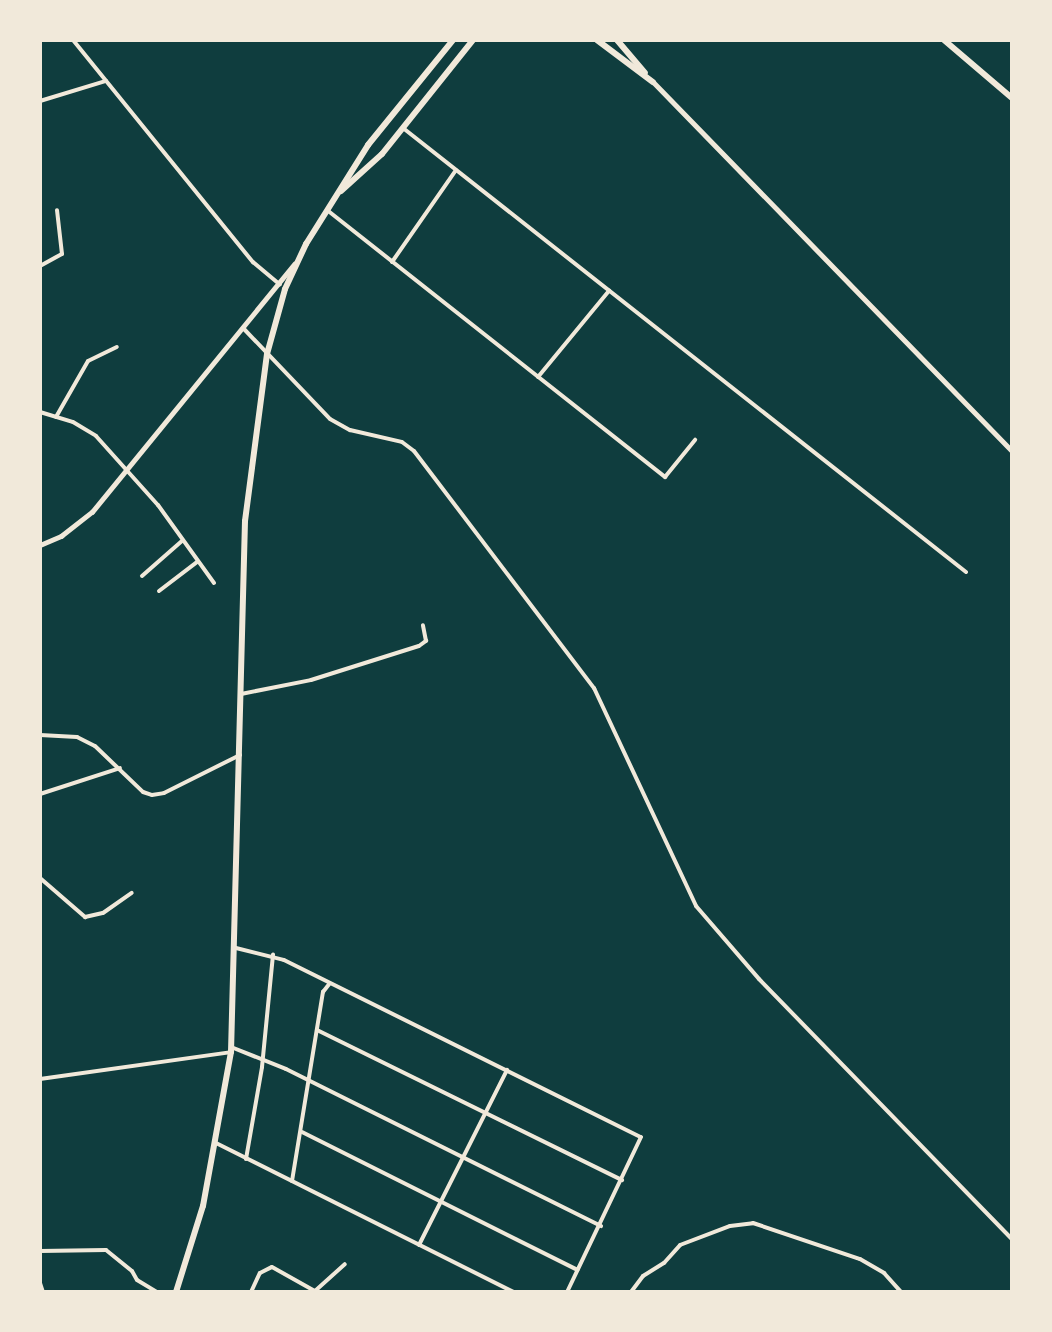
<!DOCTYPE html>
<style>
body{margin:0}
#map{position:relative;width:1052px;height:1332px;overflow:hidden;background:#0f3d3e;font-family:"Exo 2",sans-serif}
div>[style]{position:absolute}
.minor>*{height:4px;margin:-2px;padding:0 2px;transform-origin:2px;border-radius:2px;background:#f1e9da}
.tertiary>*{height:4.5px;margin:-2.25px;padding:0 2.25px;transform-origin:2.25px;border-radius:2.25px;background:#f1e9da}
.secondary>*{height:5px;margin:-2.5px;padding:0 2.5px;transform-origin:2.5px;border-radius:2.5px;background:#f1e9da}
.primary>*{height:6px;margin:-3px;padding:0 3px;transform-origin:3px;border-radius:3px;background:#f1e9da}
.trunk>*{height:6px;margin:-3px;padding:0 3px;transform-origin:3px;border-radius:3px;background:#f1e9da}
span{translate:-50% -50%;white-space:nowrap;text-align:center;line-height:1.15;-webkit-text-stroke:4.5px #f1e9da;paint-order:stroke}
.frame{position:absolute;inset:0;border:42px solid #f1e9da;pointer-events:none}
</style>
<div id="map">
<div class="minor">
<div style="left:73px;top:40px;width:286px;rotate:51deg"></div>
<div style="left:253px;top:262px;width:35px;rotate:40deg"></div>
<div style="left:40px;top:101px;width:69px;rotate:-16.9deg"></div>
<div style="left:403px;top:128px;width:717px;rotate:38.26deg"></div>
<div style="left:327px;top:210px;width:431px;rotate:38.3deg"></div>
<div style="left:665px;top:477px;width:48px;rotate:-51deg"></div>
<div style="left:392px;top:262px;width:112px;rotate:-55.2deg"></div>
<div style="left:40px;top:266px;width:25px;rotate:-29deg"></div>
<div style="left:62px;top:254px;width:44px;rotate:-96.5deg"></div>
<div style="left:244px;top:329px;width:124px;rotate:46.3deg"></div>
<div style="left:330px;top:419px;width:23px;rotate:29deg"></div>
<div style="left:350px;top:430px;width:53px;rotate:13deg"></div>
<div style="left:402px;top:442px;width:15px;rotate:37deg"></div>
<div style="left:414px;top:451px;width:298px;rotate:52.8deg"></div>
<div style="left:594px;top:688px;width:241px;rotate:64.9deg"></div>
<div style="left:696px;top:906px;width:96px;rotate:49.2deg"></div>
<div style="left:759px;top:979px;width:363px;rotate:45.8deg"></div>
<div style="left:538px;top:377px;width:112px;rotate:-50.5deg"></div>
<div style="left:40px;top:412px;width:34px;rotate:17deg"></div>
<div style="left:73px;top:422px;width:27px;rotate:31deg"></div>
<div style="left:96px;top:436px;width:93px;rotate:48.1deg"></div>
<div style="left:158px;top:505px;width:96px;rotate:54.3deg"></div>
<div style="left:56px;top:417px;width:64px;rotate:-60.3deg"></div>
<div style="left:88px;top:361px;width:32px;rotate:-26deg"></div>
<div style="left:142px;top:576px;width:53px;rotate:-41.2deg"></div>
<div style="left:159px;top:591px;width:48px;rotate:-37.3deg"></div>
<div style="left:241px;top:694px;width:71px;rotate:-11.3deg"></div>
<div style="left:311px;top:680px;width:113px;rotate:-17.5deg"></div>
<div style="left:419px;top:646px;width:9px;rotate:-36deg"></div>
<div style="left:426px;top:641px;width:16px;rotate:-101deg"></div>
<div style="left:40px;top:735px;width:37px;rotate:3deg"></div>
<div style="left:77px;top:737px;width:20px;rotate:27deg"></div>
<div style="left:95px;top:746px;width:66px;rotate:43.8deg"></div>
<div style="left:143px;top:792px;width:9px;rotate:18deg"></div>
<div style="left:152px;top:795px;width:12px;rotate:-9deg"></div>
<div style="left:164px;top:793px;width:85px;rotate:-26.6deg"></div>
<div style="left:40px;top:794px;width:84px;rotate:-18deg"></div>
<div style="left:40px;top:878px;width:60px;rotate:40.9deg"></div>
<div style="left:85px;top:917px;width:18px;rotate:-13deg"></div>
<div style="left:103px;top:913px;width:35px;rotate:-35deg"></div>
<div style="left:236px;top:948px;width:49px;rotate:14deg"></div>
<div style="left:284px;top:960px;width:398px;rotate:26.4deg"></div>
<div style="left:641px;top:1137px;width:172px;rotate:115.5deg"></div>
<div style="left:317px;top:1030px;width:340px;rotate:26.2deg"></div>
<div style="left:231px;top:1047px;width:59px;rotate:21.8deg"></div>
<div style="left:286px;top:1069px;width:352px;rotate:26.5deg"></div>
<div style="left:40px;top:1079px;width:193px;rotate:-8deg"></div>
<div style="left:302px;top:1132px;width:308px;rotate:26.6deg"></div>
<div style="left:216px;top:1143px;width:333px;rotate:26.6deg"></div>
<div style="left:246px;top:1159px;width:93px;rotate:-80.1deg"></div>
<div style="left:262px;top:1067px;width:113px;rotate:-84.4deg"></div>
<div style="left:292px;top:1181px;width:192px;rotate:-80.7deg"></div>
<div style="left:323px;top:992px;width:11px;rotate:-52deg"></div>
<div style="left:419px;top:1245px;width:196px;rotate:-63.3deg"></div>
<div style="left:40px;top:1251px;width:66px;rotate:-0.9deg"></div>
<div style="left:106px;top:1250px;width:33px;rotate:39deg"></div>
<div style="left:132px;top:1271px;width:10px;rotate:61deg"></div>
<div style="left:137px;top:1280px;width:23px;rotate:31deg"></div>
<div style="left:40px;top:1283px;width:9px;rotate:72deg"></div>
<div style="left:251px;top:1292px;width:21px;rotate:-65deg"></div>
<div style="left:260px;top:1273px;width:13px;rotate:-27deg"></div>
<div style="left:272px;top:1267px;width:49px;rotate:29.2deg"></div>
<div style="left:315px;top:1291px;width:40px;rotate:-42deg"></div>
<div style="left:631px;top:1292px;width:20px;rotate:-53deg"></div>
<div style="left:643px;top:1276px;width:25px;rotate:-32deg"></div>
<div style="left:664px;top:1263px;width:24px;rotate:-48deg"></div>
<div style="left:680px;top:1245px;width:53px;rotate:-20.8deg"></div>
<div style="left:730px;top:1226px;width:23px;rotate:-7deg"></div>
<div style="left:753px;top:1223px;width:113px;rotate:18.6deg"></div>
<div style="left:860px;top:1259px;width:28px;rotate:30deg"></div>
<div style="left:884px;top:1273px;width:25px;rotate:48deg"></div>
</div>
<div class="tertiary">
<div style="left:40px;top:545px;width:23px;rotate:-23deg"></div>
<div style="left:61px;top:536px;width:39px;rotate:-38deg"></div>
<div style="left:92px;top:512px;width:320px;rotate:-50.8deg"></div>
</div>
<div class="secondary">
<div style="left:653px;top:82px;width:515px;rotate:45.79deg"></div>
</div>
<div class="primary">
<div style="left:597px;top:40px;width:70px;rotate:36.9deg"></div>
<div style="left:617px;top:40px;width:43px;rotate:49.7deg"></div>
</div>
<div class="trunk">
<div style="left:944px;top:40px;width:89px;rotate:40.5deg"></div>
<div style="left:341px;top:191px;width:55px;rotate:-42.1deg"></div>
<div style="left:382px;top:154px;width:146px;rotate:-51.4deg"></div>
<div style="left:176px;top:1292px;width:90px;rotate:-72.6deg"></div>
<div style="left:203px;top:1206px;width:157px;rotate:-79.7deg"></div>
<div style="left:231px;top:1052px;width:531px;rotate:-88.49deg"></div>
<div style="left:245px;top:521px;width:168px;rotate:-82.5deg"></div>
<div style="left:267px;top:354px;width:67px;rotate:-74.5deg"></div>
<div style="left:285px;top:289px;width:50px;rotate:-65deg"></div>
<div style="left:306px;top:244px;width:117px;rotate:-57.9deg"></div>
<div style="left:368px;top:145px;width:135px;rotate:-51deg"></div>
</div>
<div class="frame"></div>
</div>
